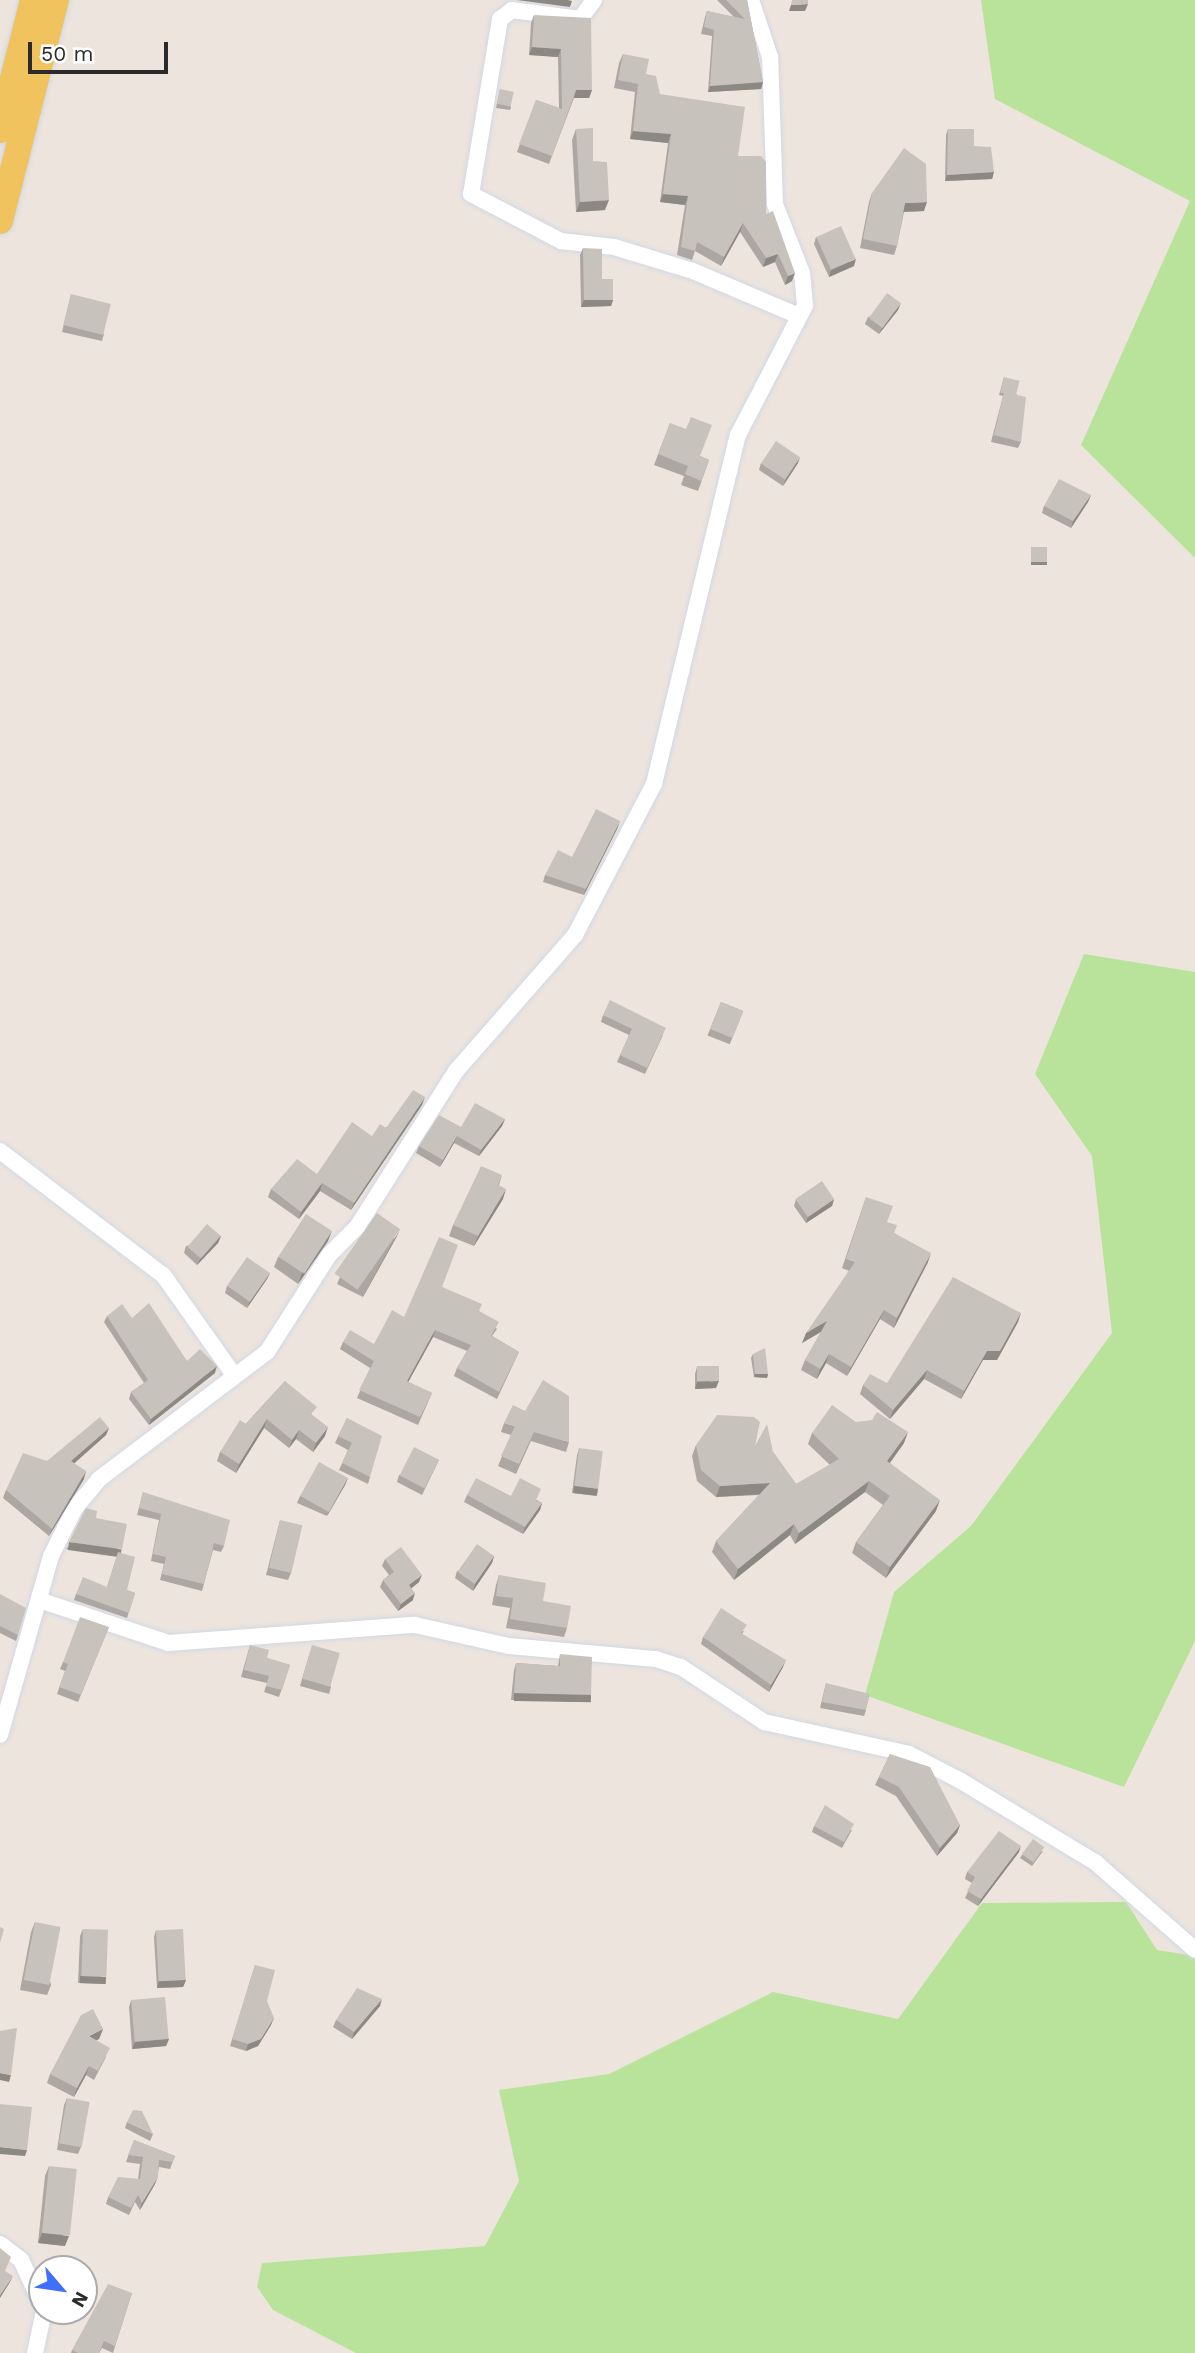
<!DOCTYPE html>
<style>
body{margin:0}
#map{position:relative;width:1195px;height:2353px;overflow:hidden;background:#ede5dd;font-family:"Work Sans",sans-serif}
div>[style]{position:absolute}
.green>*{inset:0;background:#b9e39a}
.roads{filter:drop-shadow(0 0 2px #d2d7e4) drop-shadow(0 0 2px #d2d7e4)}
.street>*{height:16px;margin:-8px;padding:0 8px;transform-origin:8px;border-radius:8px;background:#fff}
.primary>*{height:26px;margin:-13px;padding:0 13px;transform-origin:13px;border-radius:13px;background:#f0c35f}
.wall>*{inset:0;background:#aca7a3;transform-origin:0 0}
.shaded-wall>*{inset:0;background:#8c8884;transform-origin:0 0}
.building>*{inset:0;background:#c8c2bd;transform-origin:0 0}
span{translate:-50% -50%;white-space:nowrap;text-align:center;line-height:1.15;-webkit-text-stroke:5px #fff;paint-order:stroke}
.north{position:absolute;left:28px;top:2255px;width:70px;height:70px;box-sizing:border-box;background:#fff;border:2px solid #aaa;border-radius:50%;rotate:119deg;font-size:19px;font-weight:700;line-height:28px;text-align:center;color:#2b2b2b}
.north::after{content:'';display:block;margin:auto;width:24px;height:32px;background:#3e70f9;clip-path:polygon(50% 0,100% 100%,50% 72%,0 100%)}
.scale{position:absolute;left:28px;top:42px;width:140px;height:32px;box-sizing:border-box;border:4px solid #2b2b2b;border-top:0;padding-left:9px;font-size:21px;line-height:24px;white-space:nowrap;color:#2b2b2b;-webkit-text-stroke:5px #fff;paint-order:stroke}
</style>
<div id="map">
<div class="green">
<div style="clip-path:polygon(981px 0,1195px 0,1195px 558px,1081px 445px,1190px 201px,995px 99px)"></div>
<div style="clip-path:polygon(1084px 954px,1195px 972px,1195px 1641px,1124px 1787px,865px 1695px,894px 1592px,971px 1526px,1112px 1333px,1092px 1156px,1035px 1074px)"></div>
<div style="clip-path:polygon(1126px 1902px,1157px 1950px,1195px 1956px,1195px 2353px,356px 2353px,273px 2310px,257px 2287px,262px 2263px,485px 2246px,519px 2181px,499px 2090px,609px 2074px,773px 1992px,898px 2019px,982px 1903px)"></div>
</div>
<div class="roads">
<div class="street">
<div style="left:594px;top:0;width:24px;rotate:126deg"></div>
<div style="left:580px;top:19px;width:69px;rotate:-172.5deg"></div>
<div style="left:512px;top:10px;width:15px;rotate:143deg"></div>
<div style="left:500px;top:19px;width:177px;rotate:99.4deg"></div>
<div style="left:471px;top:194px;width:102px;rotate:27.6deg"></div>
<div style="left:561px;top:241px;width:53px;rotate:6.5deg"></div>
<div style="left:614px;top:247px;width:83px;rotate:16.9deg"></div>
<div style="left:693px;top:271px;width:115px;rotate:23deg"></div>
<div style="left:0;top:1151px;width:205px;rotate:37.3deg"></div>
<div style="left:163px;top:1275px;width:119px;rotate:54.6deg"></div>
<div style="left:39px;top:1600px;width:136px;rotate:18.4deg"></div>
<div style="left:168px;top:1643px;width:248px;rotate:-4.2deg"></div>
<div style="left:415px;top:1625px;width:96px;rotate:12.6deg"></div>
<div style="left:509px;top:1646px;width:148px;rotate:5.1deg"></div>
<div style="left:656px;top:1659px;width:26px;rotate:18deg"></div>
<div style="left:681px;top:1667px;width:100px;rotate:33.5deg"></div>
<div style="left:764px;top:1722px;width:148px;rotate:12.4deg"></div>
<div style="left:909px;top:1754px;width:59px;rotate:27.4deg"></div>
<div style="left:961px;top:1781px;width:157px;rotate:31.2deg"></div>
<div style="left:1095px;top:1862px;width:133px;rotate:41.3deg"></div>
<div style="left:0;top:1735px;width:186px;rotate:-74.1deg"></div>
<div style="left:51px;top:1556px;width:54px;rotate:-63.4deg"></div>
<div style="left:75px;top:1508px;width:38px;rotate:-50deg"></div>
<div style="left:99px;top:1479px;width:211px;rotate:-37.1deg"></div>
<div style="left:267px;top:1352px;width:115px;rotate:-57.4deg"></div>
<div style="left:329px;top:1255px;width:40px;rotate:-45deg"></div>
<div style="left:357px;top:1227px;width:185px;rotate:-57.6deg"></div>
<div style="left:456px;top:1071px;width:181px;rotate:-48.8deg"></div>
<div style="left:575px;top:935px;width:170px;rotate:-62.4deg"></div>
<div style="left:654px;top:784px;width:359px;rotate:-76.5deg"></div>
<div style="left:738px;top:435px;width:145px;rotate:-62.6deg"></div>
<div style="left:805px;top:306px;width:33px;rotate:-95deg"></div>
<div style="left:802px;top:273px;width:74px;rotate:-111.4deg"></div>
<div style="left:775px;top:204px;width:147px;rotate:-91.9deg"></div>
<div style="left:770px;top:57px;width:60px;rotate:-108.4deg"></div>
<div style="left:0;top:2244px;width:26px;rotate:37deg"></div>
<div style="left:21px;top:2260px;width:50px;rotate:65deg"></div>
<div style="left:35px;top:2353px;width:43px;rotate:-77.9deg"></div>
</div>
<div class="primary">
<div style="left:0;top:130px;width:134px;rotate:-75.8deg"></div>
<div style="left:0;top:221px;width:228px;rotate:-75.8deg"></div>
</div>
</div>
<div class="wall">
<div style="clip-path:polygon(717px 0,747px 0,763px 82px,761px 89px,708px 92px,712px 36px,701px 34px,705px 17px,707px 11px,734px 17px)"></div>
<div style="clip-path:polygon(534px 15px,592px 90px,589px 98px,574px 98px,549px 164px,517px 152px,536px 100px,559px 108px,558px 57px,529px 55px,531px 23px)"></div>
<div style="clip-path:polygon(623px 54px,646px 74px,660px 94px,738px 156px,766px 214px,792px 281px,785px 285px,775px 262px,763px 267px,740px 232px,721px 266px,695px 251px,692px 260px,677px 255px,685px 205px,660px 202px,668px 143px,630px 139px,635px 92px,614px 88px,619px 63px)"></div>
<div style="clip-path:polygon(500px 89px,511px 107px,510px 110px,496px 108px)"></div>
<div style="clip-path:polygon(576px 129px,593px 161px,605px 210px,576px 212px,572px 140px)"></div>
<div style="clip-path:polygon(948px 129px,974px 146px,994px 172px,992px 179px,945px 181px,946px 135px)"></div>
<div style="clip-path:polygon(872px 193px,924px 211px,904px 212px,897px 246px,894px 255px,860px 248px,869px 202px)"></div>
<div style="clip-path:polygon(816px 237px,854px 266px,829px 277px,814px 244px)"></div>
<div style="clip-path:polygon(583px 248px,613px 300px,611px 306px,581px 307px,580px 255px)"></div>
<div style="clip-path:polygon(71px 294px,104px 334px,102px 341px,62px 332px)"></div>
<div style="clip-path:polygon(898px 310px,879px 334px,865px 324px,868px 317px)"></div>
<div style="clip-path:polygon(1004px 377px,1017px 395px,1021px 442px,1018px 448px,991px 442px,1003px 396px,999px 395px)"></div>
<div style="clip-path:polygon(670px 423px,700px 456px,709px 460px,698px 491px,681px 485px,684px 476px,654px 465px)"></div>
<div style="clip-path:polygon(761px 463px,798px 463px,783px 486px,759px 470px)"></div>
<div style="clip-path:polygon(1091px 495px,1088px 502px,1071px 528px,1042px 513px,1044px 506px)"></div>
<div style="clip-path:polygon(618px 827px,584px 895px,543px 882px,545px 875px)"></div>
<div style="left:721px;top:1002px;width:24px;height:36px;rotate:22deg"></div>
<div style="clip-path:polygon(603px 1015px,663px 1035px,645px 1074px,617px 1062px,629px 1035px,601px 1022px)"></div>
<div style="clip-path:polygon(422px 1105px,351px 1210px,320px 1191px,299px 1219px,268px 1197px,271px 1189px,317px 1174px,372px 1136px)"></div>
<div style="clip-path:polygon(505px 1119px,502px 1126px,479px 1156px,454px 1143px,440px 1167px,416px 1153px,419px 1146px,461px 1127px)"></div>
<div style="clip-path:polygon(502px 1175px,499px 1185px,503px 1199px,474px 1246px,449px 1236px,453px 1225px)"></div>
<div style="clip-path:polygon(866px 1197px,887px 1222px,894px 1233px,928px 1262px,894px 1328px,880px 1319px,847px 1376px,826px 1363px,817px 1379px,801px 1370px,805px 1360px,821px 1332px,802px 1343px,849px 1271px,842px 1268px)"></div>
<div style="clip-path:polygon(796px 1199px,834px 1199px,832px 1206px,806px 1223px,794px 1206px)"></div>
<div style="clip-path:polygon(221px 1236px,218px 1243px,197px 1265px,184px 1253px,186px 1246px)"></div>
<div style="clip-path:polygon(397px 1236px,363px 1297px,337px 1284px,340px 1277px)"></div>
<div style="clip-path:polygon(328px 1241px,298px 1284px,274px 1267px,278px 1257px)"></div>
<div style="clip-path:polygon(270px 1273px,267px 1279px,247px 1308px,225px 1293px,227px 1286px)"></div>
<div style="clip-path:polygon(442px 1287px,479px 1311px,497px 1329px,492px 1336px,519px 1352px,497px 1399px,454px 1376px,457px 1368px,467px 1351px,433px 1337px,408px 1382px,432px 1393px,418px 1425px,357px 1398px,370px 1368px,340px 1349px,343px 1342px,374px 1344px,404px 1317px)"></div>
<div style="clip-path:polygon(107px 1316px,132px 1318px,187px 1361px,215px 1373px,149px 1425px,129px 1399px,131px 1392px,144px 1383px,104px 1322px)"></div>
<div style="clip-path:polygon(1018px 1322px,997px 1360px,983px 1360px,961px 1399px,924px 1379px,890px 1419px,860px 1394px,863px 1385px,887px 1383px)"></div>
<div style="clip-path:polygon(753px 1354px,768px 1374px,767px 1378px,754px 1377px,751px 1358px)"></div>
<div style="clip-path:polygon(697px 1367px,716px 1388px,695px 1389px,695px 1374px)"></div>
<div style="clip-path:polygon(285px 1381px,313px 1416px,325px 1436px,313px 1452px,296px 1439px,289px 1448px,264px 1428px,236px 1473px,217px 1461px,220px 1452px)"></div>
<div style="clip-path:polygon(347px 1418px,370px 1477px,368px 1484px,339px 1470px,348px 1450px,335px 1443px)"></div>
<div style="clip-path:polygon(856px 1422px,904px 1443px,890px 1463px,936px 1511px,886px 1578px,852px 1553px,856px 1542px,883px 1505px,865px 1492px,795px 1544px,790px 1535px,734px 1580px,712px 1552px,716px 1541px,759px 1495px,716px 1497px,697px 1481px,692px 1456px,696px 1445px,755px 1446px,773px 1452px,796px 1484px,830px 1465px,808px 1444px,812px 1433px)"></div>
<div style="clip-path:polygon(504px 1423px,569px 1442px,566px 1452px,531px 1441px,516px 1474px,498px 1466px,511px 1435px,501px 1432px)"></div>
<div style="clip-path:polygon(109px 1428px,106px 1435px,74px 1463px,84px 1479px,49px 1536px,3px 1498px,6px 1490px,47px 1461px)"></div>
<div style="clip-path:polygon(579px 1448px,598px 1489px,596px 1496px,572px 1493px,577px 1455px)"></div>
<div style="clip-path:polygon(439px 1460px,422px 1495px,397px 1482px,399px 1475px)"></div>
<div style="clip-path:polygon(348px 1478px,345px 1485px,327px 1516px,297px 1503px,300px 1496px)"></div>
<div style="clip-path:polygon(143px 1492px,224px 1546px,221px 1552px,213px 1550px,202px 1591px,160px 1580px,164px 1564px,151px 1561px,159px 1520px,137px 1515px)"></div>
<div style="clip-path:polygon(467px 1495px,511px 1496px,537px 1500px,542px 1503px,540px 1510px,523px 1534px,464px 1502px)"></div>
<div style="clip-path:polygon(96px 1518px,121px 1553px,127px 1590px,135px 1593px,127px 1618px,74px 1600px,76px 1594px,107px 1587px,117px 1556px,66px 1549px)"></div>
<div style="clip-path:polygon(280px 1520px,291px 1573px,288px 1580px,266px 1575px)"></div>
<div style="clip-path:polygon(494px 1556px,492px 1563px,473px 1591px,455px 1578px,457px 1571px)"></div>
<div style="clip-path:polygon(385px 1559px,419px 1582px,411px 1588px,413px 1600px,398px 1611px,380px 1587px,383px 1580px,389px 1575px,382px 1566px)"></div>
<div style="clip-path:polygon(499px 1575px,543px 1601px,567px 1628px,564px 1637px,506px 1628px,510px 1608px,492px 1605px,496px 1585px)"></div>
<div style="clip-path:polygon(0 1594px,18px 1635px,16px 1641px,0 1633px)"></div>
<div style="clip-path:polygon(109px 1627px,78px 1702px,57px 1694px,65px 1671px,60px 1669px,63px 1662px)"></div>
<div style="clip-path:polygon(744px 1631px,742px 1634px,783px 1667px,769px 1692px,701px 1644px,703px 1637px)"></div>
<div style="clip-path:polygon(250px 1645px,267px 1658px,290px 1665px,279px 1697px,264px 1692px,267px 1683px,241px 1677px)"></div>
<div style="clip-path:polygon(310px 1652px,331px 1687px,329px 1694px,300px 1686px)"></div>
<div style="clip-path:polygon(560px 1654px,591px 1695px,588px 1702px,511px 1700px,514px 1670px,516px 1663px,558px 1666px)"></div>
<div style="clip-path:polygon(826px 1683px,866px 1710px,864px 1716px,820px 1708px)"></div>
<div style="clip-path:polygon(890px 1754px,960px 1825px,957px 1833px,937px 1856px,896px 1796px,875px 1785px)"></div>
<div style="clip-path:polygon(814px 1826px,852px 1830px,842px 1848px,812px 1832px)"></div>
<div style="clip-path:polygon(1043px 1851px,1032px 1866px,1020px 1858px,1022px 1855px)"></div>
<div style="clip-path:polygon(1019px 1852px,978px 1906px,965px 1898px,972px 1883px,965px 1879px,967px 1872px)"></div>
<div style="clip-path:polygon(35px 1922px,51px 1985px,47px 1995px,20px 1990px,31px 1932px)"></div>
<div style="clip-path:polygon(83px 1929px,104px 1984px,78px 1983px,80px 1936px)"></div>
<div style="clip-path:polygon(156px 1930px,186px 1980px,183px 1987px,157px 1988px,154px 1937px)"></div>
<div style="clip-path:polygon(255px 1965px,271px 2025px,258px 2046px,246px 2051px,230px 2046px)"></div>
<div style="clip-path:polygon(131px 2000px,169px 2039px,166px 2046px,132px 2049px,129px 2007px)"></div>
<div style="clip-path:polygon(380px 2006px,352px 2039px,333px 2027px,336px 2020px)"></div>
<div style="clip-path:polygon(103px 2029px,99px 2039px,96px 2040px,106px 2057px,94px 2080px,86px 2075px,74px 2097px,47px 2083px,50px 2074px)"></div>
<div style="clip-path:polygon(67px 2098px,81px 2147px,78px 2154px,57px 2150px,64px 2105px)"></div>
<div style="clip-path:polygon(127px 2122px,153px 2134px,150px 2141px,125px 2128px)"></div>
<div style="clip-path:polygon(134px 2140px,175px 2156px,170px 2169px,159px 2167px,155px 2184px,140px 2210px,135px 2202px,129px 2215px,106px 2204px,108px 2197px,138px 2179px,140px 2164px,126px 2162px)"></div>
<div style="clip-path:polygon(49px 2166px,65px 2246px,38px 2243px,45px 2176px)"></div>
<div style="clip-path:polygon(132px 2293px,113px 2353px,102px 2348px,99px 2353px,71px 2353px,72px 2350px)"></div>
</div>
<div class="shaded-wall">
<div style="clip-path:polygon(517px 0,568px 0,572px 1px,570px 7px)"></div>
<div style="clip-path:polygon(808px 4px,805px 11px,789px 11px,791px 5px)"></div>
<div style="clip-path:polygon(532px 47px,561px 49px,558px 57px,529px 55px)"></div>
<div style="clip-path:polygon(763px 82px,761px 89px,708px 92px,710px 86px)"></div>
<div style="clip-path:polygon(576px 90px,592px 90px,589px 98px,574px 98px)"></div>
<div style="clip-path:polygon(633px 131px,671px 134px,668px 143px,630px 139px)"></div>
<div style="clip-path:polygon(994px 172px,992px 179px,945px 181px,947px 175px)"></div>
<div style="clip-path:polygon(663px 194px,688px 196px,685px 205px,660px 202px)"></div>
<div style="clip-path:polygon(609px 200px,605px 210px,576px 212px,580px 202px)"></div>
<div style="clip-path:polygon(927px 202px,924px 211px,902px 212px,905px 203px)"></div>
<div style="clip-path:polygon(743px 223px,740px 232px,721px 266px,724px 257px)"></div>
<div style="clip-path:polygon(778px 254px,775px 262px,763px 267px,766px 258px)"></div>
<div style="clip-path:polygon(856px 259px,854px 266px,829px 277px,831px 270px)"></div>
<div style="clip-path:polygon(795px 273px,792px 281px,785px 285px,788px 276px)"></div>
<div style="clip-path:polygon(584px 300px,613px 300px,611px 306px,581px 307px)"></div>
<div style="clip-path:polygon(901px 303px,898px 310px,879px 334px,882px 328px)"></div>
<div style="clip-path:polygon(800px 457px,798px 463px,783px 486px,786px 479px)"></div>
<div style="clip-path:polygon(1091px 495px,1088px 502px,1071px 528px,1073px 521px)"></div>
<div style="left:1031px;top:562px;width:16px;height:3px"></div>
<div style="clip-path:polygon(620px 821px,618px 827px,584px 895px,586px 889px)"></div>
<div style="clip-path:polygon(425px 1097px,422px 1105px,351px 1210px,354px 1203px)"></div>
<div style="clip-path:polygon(505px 1119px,502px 1126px,479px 1156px,481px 1150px)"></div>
<div style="clip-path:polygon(457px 1136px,454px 1143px,440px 1167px,443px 1160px)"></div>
<div style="clip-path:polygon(322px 1183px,320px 1191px,299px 1219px,301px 1212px)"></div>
<div style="clip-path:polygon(506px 1189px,503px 1199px,474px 1246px,478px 1236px)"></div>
<div style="clip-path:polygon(834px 1199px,832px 1206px,806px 1223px,808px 1216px)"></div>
<div style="clip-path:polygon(400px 1229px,397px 1236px,363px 1297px,366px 1291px)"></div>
<div style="clip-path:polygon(332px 1231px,328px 1241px,298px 1284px,302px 1273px)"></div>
<div style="clip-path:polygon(221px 1236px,218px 1243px,197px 1265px,200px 1259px)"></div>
<div style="clip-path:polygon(931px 1253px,928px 1262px,894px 1328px,897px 1318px)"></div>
<div style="clip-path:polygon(270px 1273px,267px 1279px,247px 1308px,250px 1301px)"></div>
<div style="clip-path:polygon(884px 1310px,880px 1319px,847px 1376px,851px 1367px)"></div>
<div style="clip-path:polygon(1021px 1313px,1018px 1322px,997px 1360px,983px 1360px,961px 1399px,964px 1391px,987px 1351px)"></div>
<div style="clip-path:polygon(827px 1321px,824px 1330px,802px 1343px,806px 1333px)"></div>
<div style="clip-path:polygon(435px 1330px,433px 1337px,405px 1388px,407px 1381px)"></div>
<div style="clip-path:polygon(829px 1354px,826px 1363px,817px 1379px,820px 1369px)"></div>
<div style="clip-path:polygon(217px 1366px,215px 1373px,149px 1425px,151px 1419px)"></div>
<div style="clip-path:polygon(927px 1370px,924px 1379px,890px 1419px,893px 1410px)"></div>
<div style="clip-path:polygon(755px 1374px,768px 1374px,767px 1378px,754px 1377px)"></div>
<div style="clip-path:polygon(719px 1381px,716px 1388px,695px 1389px,697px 1382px)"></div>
<div style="clip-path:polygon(267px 1419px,264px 1428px,236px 1473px,239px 1464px)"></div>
<div style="clip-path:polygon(328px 1427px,325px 1436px,313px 1452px,316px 1443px)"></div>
<div style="clip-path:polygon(109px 1428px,106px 1435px,68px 1469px,71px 1461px)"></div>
<div style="clip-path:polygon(299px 1430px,296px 1439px,289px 1448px,292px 1440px)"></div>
<div style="clip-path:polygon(908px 1432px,904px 1443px,883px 1472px,887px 1461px)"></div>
<div style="clip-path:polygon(86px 1471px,84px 1479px,49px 1536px,52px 1529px)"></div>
<div style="clip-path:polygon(348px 1478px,345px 1485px,327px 1516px,330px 1509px)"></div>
<div style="clip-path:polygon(869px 1481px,865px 1492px,795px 1544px,799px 1533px)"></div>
<div style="clip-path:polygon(770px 1483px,766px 1494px,716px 1497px,720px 1486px)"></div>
<div style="left:574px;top:1486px;width:24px;height:7px;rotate:7deg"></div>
<div style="clip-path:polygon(940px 1500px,936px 1511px,886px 1578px,890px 1567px)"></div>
<div style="clip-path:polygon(542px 1503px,540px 1510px,523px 1534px,525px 1527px)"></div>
<div style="clip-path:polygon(794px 1524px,790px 1535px,734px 1580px,738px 1569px)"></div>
<div style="left:69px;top:1542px;width:53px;height:8px;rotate:8deg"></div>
<div style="clip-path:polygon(494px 1556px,492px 1563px,473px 1591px,475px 1584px)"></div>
<div style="clip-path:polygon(422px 1575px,419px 1582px,407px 1592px,409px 1585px)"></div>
<div style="clip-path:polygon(415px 1593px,413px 1600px,398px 1611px,401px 1604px)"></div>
<div style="clip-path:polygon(786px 1660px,783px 1667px,769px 1692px,771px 1685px)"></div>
<div style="left:514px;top:1693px;width:77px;height:8px;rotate:1deg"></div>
<div style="clip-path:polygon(960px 1825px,957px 1833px,937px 1856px,940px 1848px)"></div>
<div style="clip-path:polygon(1021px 1846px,1019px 1852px,978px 1906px,981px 1899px)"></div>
<div style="left:80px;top:1976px;width:26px;height:7px;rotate:2deg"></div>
<div style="clip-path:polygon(186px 1980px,183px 1987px,157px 1988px,159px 1981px)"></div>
<div style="clip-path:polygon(382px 1999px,380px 2006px,352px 2039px,354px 2032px)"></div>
<div style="clip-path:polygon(274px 2018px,271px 2025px,258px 2046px,246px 2051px,248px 2044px)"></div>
<div style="clip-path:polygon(103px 2029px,99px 2039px,85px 2046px,89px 2036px)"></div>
<div style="clip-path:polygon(169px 2039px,166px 2046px,132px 2049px,135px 2042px)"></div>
<div style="clip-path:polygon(89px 2066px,86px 2075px,74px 2097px,77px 2088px)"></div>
<div style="clip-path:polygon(0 2073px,11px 2075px,9px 2082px,0 2080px)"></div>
<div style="clip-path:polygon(0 2147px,27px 2150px,25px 2156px,0 2154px)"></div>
<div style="clip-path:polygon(158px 2177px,155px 2184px,140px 2210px,142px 2203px)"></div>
<div style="clip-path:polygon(42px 2233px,69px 2236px,65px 2246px,38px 2243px)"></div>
<div style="clip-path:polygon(13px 2276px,10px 2282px,0 2298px,0 2295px)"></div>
</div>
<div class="building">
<div style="clip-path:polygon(726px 0,747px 0,763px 82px,710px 86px,714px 30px,704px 27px,707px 11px,745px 19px)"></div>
<div style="clip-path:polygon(792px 0,808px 0,808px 4px,791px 5px)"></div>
<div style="clip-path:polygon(534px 15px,591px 18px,592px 90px,576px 90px,552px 156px,519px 144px,536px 100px,562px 109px,561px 49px,532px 47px)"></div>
<div style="clip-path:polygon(623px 54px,649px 59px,646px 74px,656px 76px,660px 94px,745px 107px,738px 156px,761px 156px,766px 162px,766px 214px,773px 211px,795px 273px,788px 276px,778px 254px,766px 258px,743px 223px,724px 257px,697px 242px,695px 251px,681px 247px,688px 196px,663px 194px,671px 134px,633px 131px,638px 84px,618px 80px)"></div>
<div style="left:500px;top:89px;width:14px;height:15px;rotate:12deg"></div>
<div style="clip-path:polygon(593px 128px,593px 161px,607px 162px,609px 200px,580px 202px,576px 129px)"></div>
<div style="clip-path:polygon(948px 129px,974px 129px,974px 146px,991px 147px,994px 172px,947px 175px)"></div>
<div style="clip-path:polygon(904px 148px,926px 164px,927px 202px,905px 203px,897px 246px,863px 239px,872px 193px)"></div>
<div style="left:841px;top:226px;width:36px;height:27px;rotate:66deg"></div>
<div style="clip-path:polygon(583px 248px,602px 249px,602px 279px,613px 279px,613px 300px,584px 300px)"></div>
<div style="left:887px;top:293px;width:17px;height:31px;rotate:36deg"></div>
<div style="left:71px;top:294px;width:41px;height:32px;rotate:14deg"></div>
<div style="left:1004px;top:377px;width:16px;height:16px;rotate:14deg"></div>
<div style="clip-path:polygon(1004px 392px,1026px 397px,1021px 442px,994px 435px)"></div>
<div style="clip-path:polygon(691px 417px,712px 425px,700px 456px,709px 460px,701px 481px,685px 474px,688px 466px,658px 454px,670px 423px,686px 429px)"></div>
<div style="left:776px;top:441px;width:29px;height:27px;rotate:34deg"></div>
<div style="clip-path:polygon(1059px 479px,1091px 495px,1073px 521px,1044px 506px)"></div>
<div style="left:1031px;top:547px;width:16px;height:15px"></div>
<div style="clip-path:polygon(596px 809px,620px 821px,586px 889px,545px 875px,558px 850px,572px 857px)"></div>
<div style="clip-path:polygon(610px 1000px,666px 1028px,647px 1068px,620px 1055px,632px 1029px,603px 1015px)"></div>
<div style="left:721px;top:1002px;width:24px;height:29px;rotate:22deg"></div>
<div style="clip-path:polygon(413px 1090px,425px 1097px,354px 1203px,322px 1183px,301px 1212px,271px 1189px,297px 1159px,317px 1174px,352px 1122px,372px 1136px,380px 1124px,386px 1128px)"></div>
<div style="clip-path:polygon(475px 1103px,505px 1119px,481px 1150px,457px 1136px,443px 1160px,419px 1146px,439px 1115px,461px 1127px)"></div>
<div style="clip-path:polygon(481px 1166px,502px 1175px,498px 1185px,506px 1189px,478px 1236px,453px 1225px)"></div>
<div style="left:822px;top:1181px;width:22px;height:32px;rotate:56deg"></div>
<div style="clip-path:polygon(866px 1197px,893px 1206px,887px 1222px,897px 1225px,894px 1233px,931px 1253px,897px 1318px,884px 1310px,851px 1367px,829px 1354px,820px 1369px,805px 1360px,827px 1321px,806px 1333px,855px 1262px,846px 1259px)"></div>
<div style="left:377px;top:1213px;width:28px;height:74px;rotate:35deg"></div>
<div style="left:306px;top:1214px;width:31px;height:51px;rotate:33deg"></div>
<div style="left:207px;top:1224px;width:18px;height:30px;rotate:41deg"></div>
<div style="clip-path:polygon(439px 1237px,458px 1245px,442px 1287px,482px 1304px,479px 1311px,499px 1322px,491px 1336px,519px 1352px,499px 1392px,457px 1368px,471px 1345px,435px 1330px,407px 1381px,432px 1393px,420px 1417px,359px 1390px,374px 1361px,343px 1342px,350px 1330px,374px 1344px,392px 1310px,404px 1317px)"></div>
<div style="left:247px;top:1257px;width:28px;height:35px;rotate:35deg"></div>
<div style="clip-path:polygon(953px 1277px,1021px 1313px,1000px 1351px,987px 1351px,964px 1391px,927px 1370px,893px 1410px,863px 1385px,870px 1374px,887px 1383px)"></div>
<div style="clip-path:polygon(149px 1303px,187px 1361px,200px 1349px,217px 1366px,151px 1419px,131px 1392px,148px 1380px,107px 1316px,122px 1304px,132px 1318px)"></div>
<div style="clip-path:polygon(765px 1348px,768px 1374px,755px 1374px,753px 1354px)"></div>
<div style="left:719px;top:1366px;width:15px;height:22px;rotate:90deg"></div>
<div style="clip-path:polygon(543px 1380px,569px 1396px,569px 1442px,534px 1432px,519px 1464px,501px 1456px,515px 1426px,504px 1423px,513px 1405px,525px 1411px)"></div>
<div style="clip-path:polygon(285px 1381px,317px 1407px,311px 1414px,328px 1427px,316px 1443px,299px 1430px,292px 1440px,267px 1419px,239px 1464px,220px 1452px,240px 1420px,246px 1424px)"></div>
<div style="clip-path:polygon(832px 1405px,856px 1422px,872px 1420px,877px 1412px,908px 1432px,887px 1461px,940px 1500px,890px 1567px,856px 1542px,890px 1496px,869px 1481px,799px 1533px,794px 1524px,738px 1569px,716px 1541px,770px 1483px,720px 1486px,701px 1470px,696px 1445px,717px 1415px,754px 1417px,760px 1422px,755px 1446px,767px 1424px,773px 1452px,796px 1484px,839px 1459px,812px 1433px)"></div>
<div style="clip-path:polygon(100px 1417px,109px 1428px,71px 1461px,86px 1471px,52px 1529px,6px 1490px,23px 1453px,47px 1461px)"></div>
<div style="clip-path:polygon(347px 1418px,382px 1436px,370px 1477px,342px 1463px,352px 1443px,338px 1436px)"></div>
<div style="left:414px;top:1447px;width:28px;height:32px;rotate:27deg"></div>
<div style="left:579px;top:1448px;width:24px;height:38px;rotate:7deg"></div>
<div style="left:319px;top:1462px;width:33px;height:39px;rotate:29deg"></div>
<div style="clip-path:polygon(476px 1478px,511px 1496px,520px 1478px,541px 1489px,536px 1500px,542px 1503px,525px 1527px,467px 1495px)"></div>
<div style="clip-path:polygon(143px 1492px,230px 1520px,224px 1546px,214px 1543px,204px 1584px,162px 1574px,166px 1557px,153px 1554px,161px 1514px,139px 1508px)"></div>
<div style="clip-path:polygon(86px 1508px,97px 1511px,96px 1518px,127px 1524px,122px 1549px,69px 1542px)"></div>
<div style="left:280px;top:1520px;width:23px;height:49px;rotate:13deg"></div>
<div style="left:477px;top:1544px;width:21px;height:34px;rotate:35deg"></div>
<div style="clip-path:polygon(401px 1547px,422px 1575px,409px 1585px,415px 1593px,401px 1604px,383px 1580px,394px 1572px,385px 1559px)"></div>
<div style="clip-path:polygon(118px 1552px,135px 1557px,127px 1590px,135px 1593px,129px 1613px,76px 1594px,83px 1577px,107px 1587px)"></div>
<div style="clip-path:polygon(499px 1575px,546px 1583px,543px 1601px,571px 1606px,567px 1628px,510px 1619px,513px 1598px,496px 1596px)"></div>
<div style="clip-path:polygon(0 1594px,26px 1608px,18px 1635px,0 1626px)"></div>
<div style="clip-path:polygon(721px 1608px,747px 1625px,741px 1633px,786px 1660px,771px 1685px,703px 1637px)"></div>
<div style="clip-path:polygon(80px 1617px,109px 1627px,81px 1695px,59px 1687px,68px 1664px,63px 1662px)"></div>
<div style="clip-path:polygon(250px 1645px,269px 1650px,267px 1658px,290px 1665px,282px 1690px,266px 1686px,269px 1676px,244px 1670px)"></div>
<div style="left:312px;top:1645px;width:29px;height:35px;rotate:16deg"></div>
<div style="clip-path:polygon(560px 1654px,592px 1657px,591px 1695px,514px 1693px,516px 1663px,560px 1666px)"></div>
<div style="clip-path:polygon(826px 1683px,870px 1694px,866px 1710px,822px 1702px)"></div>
<div style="clip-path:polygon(890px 1754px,930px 1767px,960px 1825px,940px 1848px,899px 1787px,879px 1777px)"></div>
<div style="clip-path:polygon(825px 1805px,854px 1824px,844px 1842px,814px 1826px)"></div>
<div style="clip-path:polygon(999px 1831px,1021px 1846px,981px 1899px,967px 1891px,975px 1877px,967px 1872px)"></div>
<div style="left:1033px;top:1839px;width:14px;height:19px;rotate:36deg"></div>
<div style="left:35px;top:1922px;width:26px;height:59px;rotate:11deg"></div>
<div style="clip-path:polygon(0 1927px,4px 1929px,0 1943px)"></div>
<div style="left:83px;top:1929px;width:25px;height:47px;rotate:2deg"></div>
<div style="left:183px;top:1929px;width:51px;height:27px;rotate:87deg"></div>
<div style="clip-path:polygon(255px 1965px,275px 1970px,267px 2001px,274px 2018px,261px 2039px,248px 2044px,232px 2039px)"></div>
<div style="clip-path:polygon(357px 1988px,382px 1999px,354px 2032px,336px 2020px)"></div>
<div style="left:165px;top:1997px;width:42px;height:34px;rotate:85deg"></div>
<div style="clip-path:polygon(93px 2009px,103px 2029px,89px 2036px,110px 2048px,98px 2071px,89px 2066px,77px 2088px,50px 2074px,81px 2015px)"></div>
<div style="clip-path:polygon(17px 2028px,11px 2075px,0 2073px,0 2031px)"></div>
<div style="left:67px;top:2098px;width:23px;height:46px;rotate:10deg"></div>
<div style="clip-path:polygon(0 2104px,32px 2107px,27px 2150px,0 2147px)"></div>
<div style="clip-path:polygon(133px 2110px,142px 2111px,153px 2134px,127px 2122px)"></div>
<div style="clip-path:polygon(134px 2140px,175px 2156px,173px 2162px,159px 2160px,158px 2177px,142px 2203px,138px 2195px,131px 2208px,108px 2197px,118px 2177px,140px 2179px,143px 2157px,128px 2155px)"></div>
<div style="left:49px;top:2166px;width:28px;height:67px;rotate:6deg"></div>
<div style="clip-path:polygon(0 2248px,11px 2257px,5px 2271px,13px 2276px,0 2295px)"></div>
<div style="clip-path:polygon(108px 2284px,132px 2293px,115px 2346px,104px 2341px,99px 2353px,78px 2353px,72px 2350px)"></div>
</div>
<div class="north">N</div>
<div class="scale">50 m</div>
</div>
